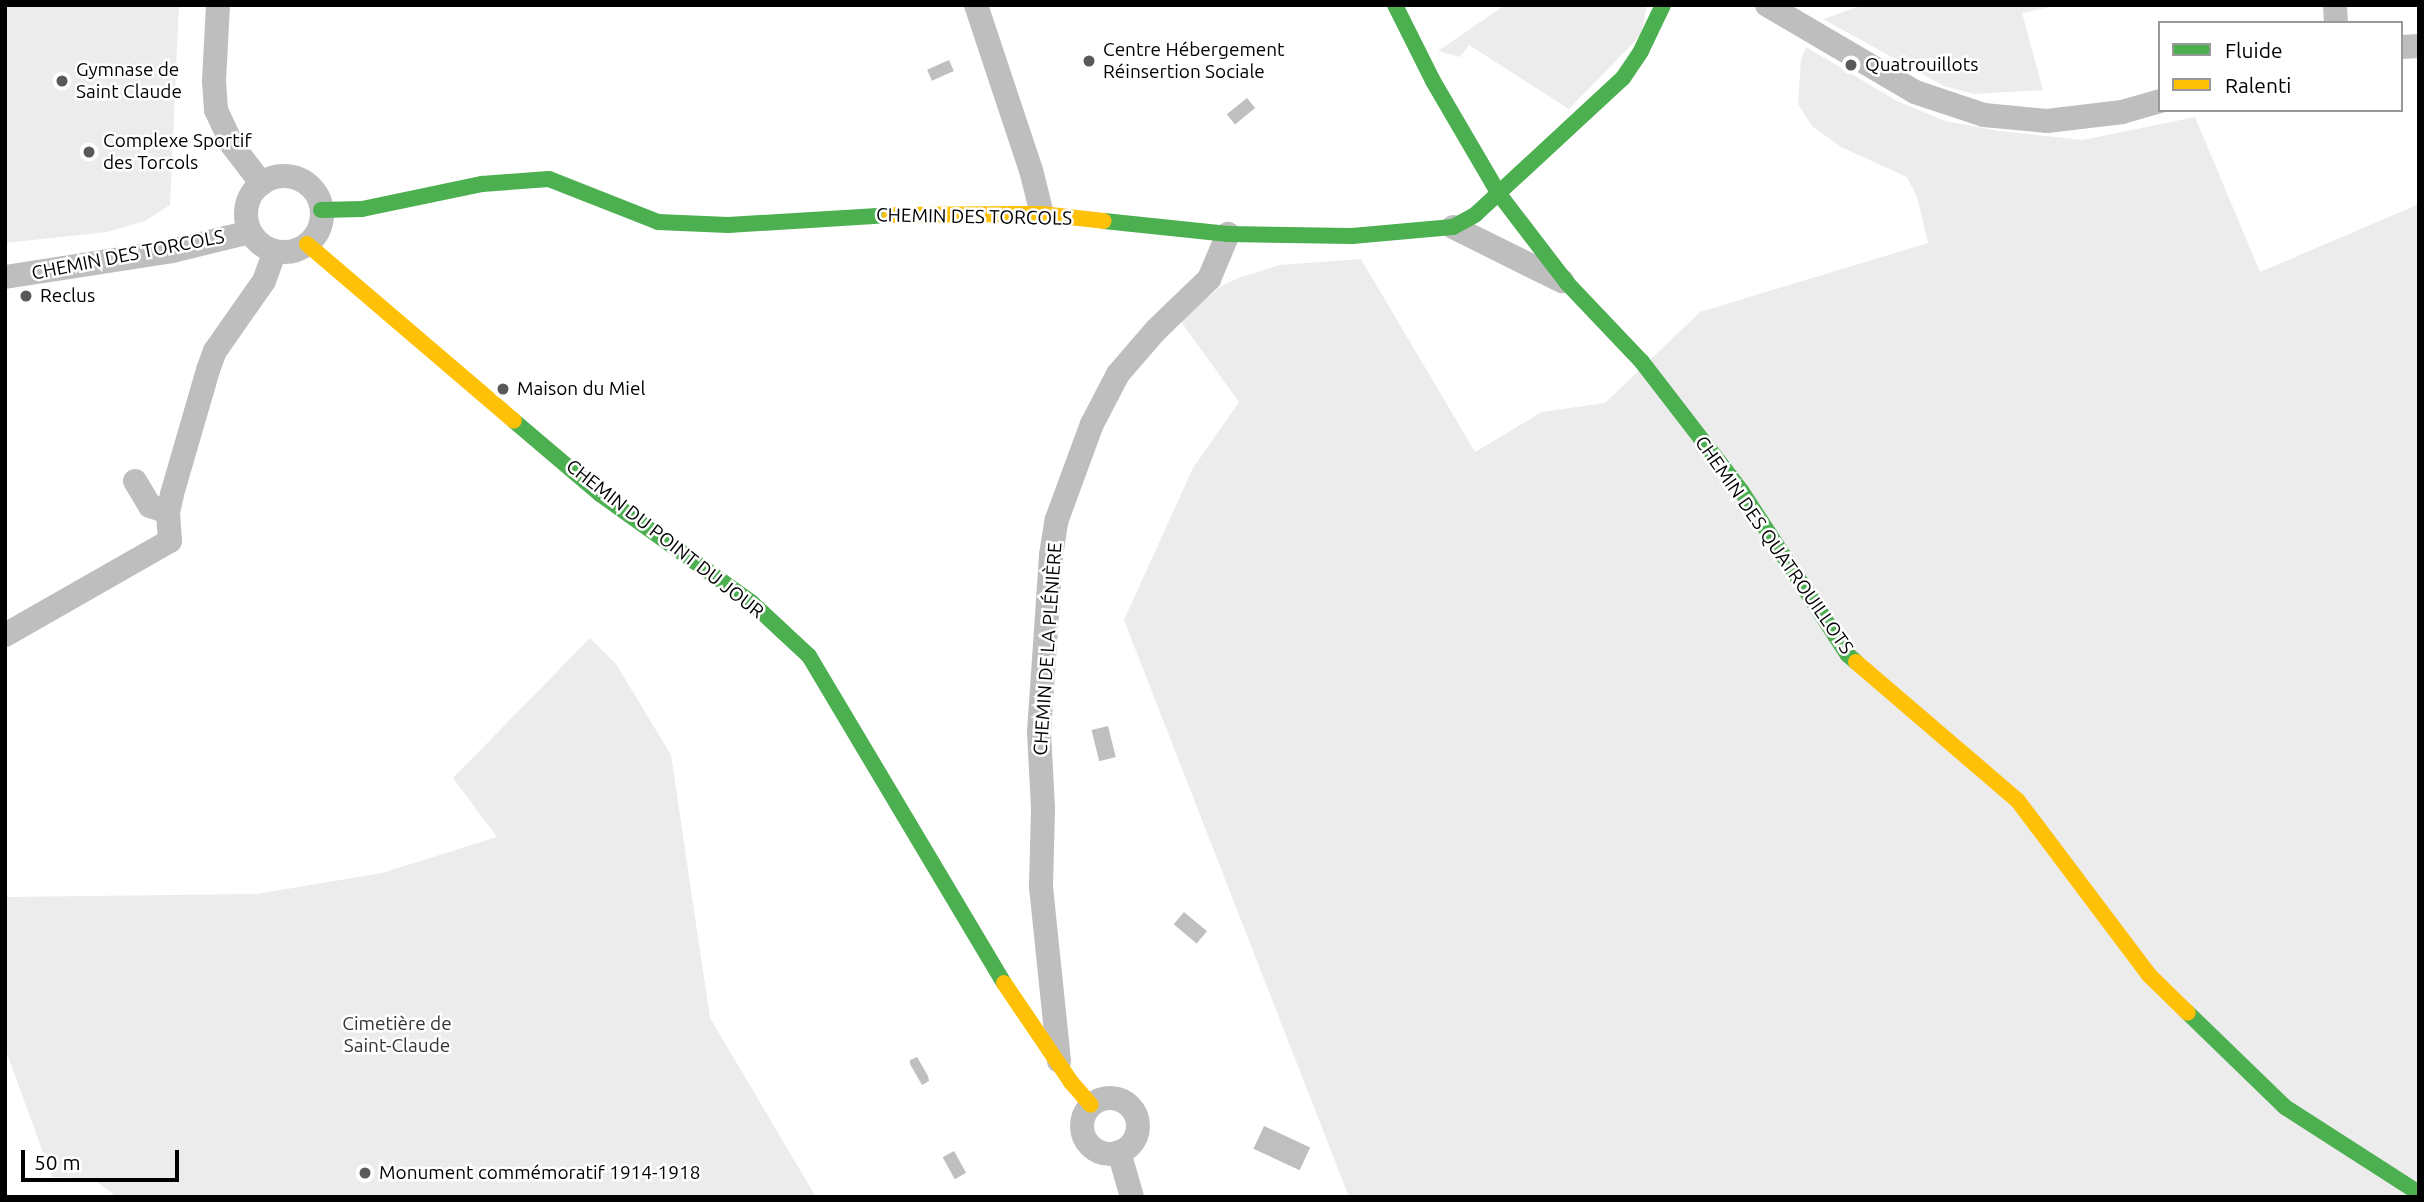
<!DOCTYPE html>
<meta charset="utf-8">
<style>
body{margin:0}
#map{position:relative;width:2424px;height:1202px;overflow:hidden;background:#fff;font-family:Ubuntu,sans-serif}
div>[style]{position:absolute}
.green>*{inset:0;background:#ececec}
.water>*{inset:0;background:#bfbfbf;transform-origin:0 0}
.street>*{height:24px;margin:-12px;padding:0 12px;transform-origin:12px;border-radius:12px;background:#bebebe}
.street>.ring{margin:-12px;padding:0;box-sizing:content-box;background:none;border:24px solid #bebebe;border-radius:50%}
.fast>*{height:16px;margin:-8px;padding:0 8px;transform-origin:8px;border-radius:8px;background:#4caf50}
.slow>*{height:16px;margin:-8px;padding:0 8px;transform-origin:8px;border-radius:8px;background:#ffc107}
.dots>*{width:19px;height:19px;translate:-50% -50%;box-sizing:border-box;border:4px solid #fff;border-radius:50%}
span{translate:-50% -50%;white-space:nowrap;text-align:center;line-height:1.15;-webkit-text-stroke:5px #fff;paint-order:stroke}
.poi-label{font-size:19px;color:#000}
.left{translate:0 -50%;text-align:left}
.street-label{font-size:19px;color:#000}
.park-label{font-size:19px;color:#333}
.frame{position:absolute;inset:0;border:7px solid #000;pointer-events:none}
.legend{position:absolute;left:2158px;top:21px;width:245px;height:91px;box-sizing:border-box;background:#fff;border:2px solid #999;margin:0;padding:9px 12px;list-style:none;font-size:21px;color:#000}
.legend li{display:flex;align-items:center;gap:14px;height:35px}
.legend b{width:35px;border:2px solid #999}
.scale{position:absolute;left:21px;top:1150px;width:158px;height:32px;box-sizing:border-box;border:4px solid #000;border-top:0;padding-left:9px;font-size:21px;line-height:24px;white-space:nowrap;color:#000;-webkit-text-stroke:5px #fff;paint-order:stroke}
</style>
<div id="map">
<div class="green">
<div style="clip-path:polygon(5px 5px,179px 5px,170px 205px,145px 221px,107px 232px,5px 243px)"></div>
<div style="clip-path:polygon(1505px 5px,1647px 5px,1641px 35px,1569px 109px,1469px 45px,1460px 57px,1438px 51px)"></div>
<div style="clip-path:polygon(1863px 5px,2059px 5px,2022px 13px,2043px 90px,1973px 94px,1944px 86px,1823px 19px)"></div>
<div style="clip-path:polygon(1806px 47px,1897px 101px,1945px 121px,1999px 131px,2083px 140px,2195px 117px,2260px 272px,2419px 204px,2419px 1197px,1349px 1197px,1124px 620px,1193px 468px,1239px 402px,1179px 319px,1223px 285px,1241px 277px,1280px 265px,1361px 259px,1475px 452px,1542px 412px,1605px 403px,1700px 312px,1928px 243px,1917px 197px,1907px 177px,1841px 147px,1812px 126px,1798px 104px,1801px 60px)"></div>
<div style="clip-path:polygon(590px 638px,616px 664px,671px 755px,710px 1018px,816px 1197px,117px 1197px,97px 1182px,84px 1178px,52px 1177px,5px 1048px,5px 897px,257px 894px,382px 873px,497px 837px,453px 778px)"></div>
</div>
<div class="water">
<div style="left:949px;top:60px;width:12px;height:24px;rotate:66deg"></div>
<div style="left:1247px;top:98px;width:13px;height:26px;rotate:51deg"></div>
<div style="left:1108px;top:726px;width:32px;height:17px;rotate:76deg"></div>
<div style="left:1184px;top:912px;width:30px;height:16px;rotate:40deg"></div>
<div style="clip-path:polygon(917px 1057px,928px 1076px,929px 1081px,922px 1085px,910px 1064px,910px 1060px)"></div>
<div style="left:1264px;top:1126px;width:51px;height:25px;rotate:25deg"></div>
<div style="left:954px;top:1151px;width:25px;height:13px;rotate:61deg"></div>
</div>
<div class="street">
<div style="left:218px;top:5px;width:76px;rotate:93deg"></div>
<div style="left:214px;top:81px;width:29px;rotate:86deg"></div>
<div style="left:216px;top:110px;width:38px;rotate:65deg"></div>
<div style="left:232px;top:145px;width:49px;rotate:52.4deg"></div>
<div style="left:976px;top:5px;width:174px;rotate:71.6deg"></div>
<div style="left:1031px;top:170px;width:45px;rotate:76deg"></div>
<div style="left:1767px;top:5px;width:172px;rotate:30.4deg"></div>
<div style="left:1915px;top:92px;width:73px;rotate:18.4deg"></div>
<div style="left:1984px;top:115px;width:63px;rotate:5.4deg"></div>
<div style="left:2047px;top:121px;width:76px;rotate:-6.8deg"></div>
<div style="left:2122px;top:112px;width:40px;rotate:-16deg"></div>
<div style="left:2335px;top:5px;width:18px;rotate:87deg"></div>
<div style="left:2401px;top:47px;width:18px;rotate:-3deg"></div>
<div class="ring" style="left:246px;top:176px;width:52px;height:52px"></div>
<div style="left:1453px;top:227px;width:122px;rotate:26.4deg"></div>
<div style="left:5px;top:277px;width:169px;rotate:-8.8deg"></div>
<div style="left:172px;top:251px;width:80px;rotate:-13.7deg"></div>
<div style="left:135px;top:481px;width:29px;rotate:59deg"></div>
<div style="left:150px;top:506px;width:19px;rotate:18deg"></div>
<div style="left:5px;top:635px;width:190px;rotate:-29.7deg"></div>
<div style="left:170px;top:541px;width:29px;rotate:-94deg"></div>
<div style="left:168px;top:512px;width:18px;rotate:-77deg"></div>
<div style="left:172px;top:494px;width:129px;rotate:-73.8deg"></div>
<div style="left:208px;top:370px;width:20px;rotate:-70deg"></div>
<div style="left:215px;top:351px;width:85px;rotate:-55deg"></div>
<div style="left:264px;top:281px;width:32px;rotate:-70deg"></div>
<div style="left:1059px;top:1061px;width:176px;rotate:-95.9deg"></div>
<div style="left:1041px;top:886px;width:78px;rotate:-88.5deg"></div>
<div style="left:1043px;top:808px;width:76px;rotate:-93deg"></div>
<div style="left:1039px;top:732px;width:177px;rotate:-86.1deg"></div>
<div style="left:1051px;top:555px;width:36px;rotate:-81deg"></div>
<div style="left:1057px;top:519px;width:101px;rotate:-69.8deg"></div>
<div style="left:1092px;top:424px;width:56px;rotate:-62.5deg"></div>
<div style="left:1118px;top:374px;width:58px;rotate:-49.2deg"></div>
<div style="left:1156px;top:330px;width:74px;rotate:-43.9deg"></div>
<div style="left:1209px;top:279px;width:49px;rotate:-67.1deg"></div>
<div class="ring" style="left:1082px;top:1098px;width:32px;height:32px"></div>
<div style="left:1119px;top:1152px;width:47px;rotate:73.9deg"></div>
</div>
<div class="fast">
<div style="left:1395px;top:5px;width:85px;rotate:63.4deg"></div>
<div style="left:1433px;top:81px;width:131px;rotate:59.7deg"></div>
<div style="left:1499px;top:194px;width:112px;rotate:52.6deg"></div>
<div style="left:1567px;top:283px;width:109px;rotate:46.5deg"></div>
<div style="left:1642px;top:362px;width:164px;rotate:52.4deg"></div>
<div style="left:1742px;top:492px;width:194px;rotate:57deg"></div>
<div style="left:1848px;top:655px;width:11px;rotate:41deg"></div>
<div style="left:321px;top:210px;width:41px;rotate:-1.4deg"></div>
<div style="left:362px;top:209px;width:123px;rotate:-11.8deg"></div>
<div style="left:482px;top:184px;width:67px;rotate:-4.3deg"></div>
<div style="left:549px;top:179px;width:117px;rotate:21.5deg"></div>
<div style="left:658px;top:222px;width:70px;rotate:2.5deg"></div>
<div style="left:728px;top:225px;width:162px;rotate:-3.5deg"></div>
<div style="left:1104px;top:221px;width:125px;rotate:6deg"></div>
<div style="left:1228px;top:234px;width:124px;rotate:0.9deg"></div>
<div style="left:1352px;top:236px;width:101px;rotate:-5.1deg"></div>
<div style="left:1453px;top:227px;width:26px;rotate:-29deg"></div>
<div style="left:1476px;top:214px;width:200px;rotate:-42.8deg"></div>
<div style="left:1623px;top:78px;width:32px;rotate:-56deg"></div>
<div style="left:1641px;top:51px;width:51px;rotate:-64.4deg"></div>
<div style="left:514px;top:421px;width:113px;rotate:40.3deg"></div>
<div style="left:600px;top:494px;width:187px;rotate:35.6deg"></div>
<div style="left:752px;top:603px;width:78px;rotate:42.9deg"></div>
<div style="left:809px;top:656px;width:381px;rotate:59.2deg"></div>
<div style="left:2188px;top:1013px;width:135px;rotate:44.1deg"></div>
<div style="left:2285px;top:1107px;width:159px;rotate:32.7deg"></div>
</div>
<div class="slow">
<div style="left:890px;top:215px;width:152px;rotate:-0.4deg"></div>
<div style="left:1042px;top:214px;width:62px;rotate:6.4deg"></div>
<div style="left:307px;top:244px;width:272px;rotate:40.5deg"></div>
<div style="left:1856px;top:662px;width:213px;rotate:40.6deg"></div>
<div style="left:2018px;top:801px;width:218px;rotate:53deg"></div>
<div style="left:2149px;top:975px;width:54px;rotate:44.3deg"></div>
<div style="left:1004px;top:983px;width:120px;rotate:55.9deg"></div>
<div style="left:1071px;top:1082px;width:30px;rotate:49deg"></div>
</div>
<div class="dots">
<div style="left:1089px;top:61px;background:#595959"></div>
<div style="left:1851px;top:65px;background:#595959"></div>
<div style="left:62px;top:81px;background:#595959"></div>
<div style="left:89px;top:152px;background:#595959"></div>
<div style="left:26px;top:296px;background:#595959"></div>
<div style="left:503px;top:389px;background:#595959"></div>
<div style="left:365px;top:1173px;background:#595959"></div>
</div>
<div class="poi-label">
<span class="left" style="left:1103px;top:61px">Centre Hébergement<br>Réinsertion Sociale</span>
<span class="left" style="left:1865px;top:65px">Quatrouillots</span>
<span class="left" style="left:76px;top:81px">Gymnase de<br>Saint Claude</span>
<span class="left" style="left:103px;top:152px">Complexe Sportif<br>des Torcols</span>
<span class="left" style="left:40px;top:296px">Reclus</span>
<span class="left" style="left:517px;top:389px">Maison du Miel</span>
<span class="left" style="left:379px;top:1173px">Monument commémoratif 1914-1918</span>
</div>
<div class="street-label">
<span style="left:974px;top:217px;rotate:1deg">CHEMIN DES TORCOLS</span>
<span style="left:128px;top:255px;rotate:-11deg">CHEMIN DES TORCOLS</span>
<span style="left:665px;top:539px;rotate:38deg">CHEMIN DU POINT DU JOUR</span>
<span style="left:1774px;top:545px;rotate:55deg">CHEMIN DES QUATROUILLOTS</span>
<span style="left:1048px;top:649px;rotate:-86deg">CHEMIN DE LA PLÉNIÈRE</span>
</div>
<div class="park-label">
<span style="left:397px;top:1035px">Cimetière de<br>Saint-Claude</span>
</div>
<div class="frame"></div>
<ul class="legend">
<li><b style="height:9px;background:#4caf50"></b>Fluide</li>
<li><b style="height:9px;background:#ffc107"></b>Ralenti</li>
</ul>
<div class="scale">50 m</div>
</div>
